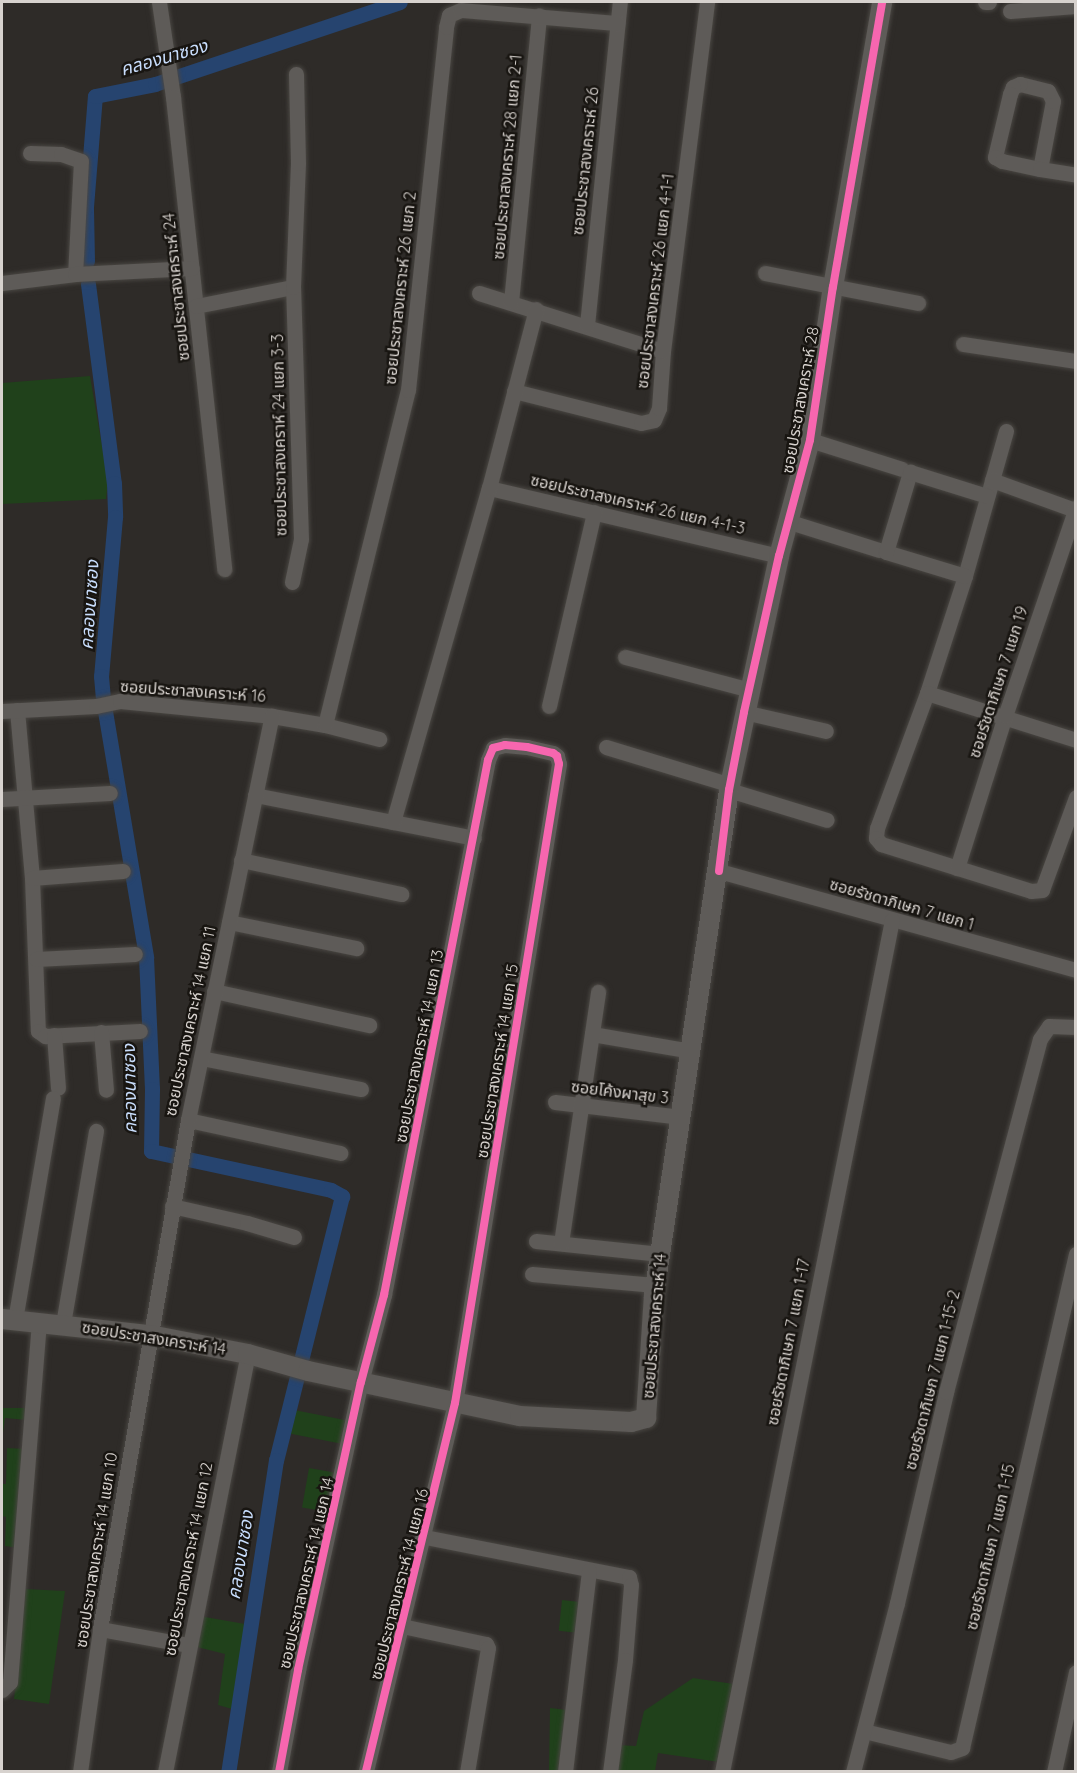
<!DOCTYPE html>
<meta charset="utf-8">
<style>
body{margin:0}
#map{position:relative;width:1077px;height:1773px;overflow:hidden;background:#2e2b28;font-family:Quicksand,"Noto Sans Thai",sans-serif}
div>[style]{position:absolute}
.green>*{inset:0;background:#20411b;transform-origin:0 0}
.canal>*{height:15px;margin:-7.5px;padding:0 7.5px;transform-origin:7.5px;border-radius:7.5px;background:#26446f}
.roads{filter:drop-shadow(0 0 2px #494642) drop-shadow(0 0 2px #494642)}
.street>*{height:15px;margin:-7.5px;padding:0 7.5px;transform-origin:7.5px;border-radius:7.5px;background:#5e5b58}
.secondary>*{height:20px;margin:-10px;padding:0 10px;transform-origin:10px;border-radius:10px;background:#5e5b58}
.cycleway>*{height:8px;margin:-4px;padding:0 4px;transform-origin:4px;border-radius:4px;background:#f766af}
span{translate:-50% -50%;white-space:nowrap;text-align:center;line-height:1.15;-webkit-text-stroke:5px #181511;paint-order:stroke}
.street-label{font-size:16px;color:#d7d2ce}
.water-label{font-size:18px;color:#c8ddfc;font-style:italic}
.frame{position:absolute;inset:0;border:3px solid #d7d2ce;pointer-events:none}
</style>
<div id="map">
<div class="green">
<div style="clip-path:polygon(90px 376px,108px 481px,106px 499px,2px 504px,2px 383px)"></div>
<div style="clip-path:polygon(2px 1408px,28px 1408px,27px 1420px,5px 1418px,2px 1440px)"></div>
<div style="left:294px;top:1410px;width:57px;height:24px;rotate:11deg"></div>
<div style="clip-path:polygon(7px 1448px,25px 1449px,19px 1548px,5px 1546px,6px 1517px,2px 1516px,2px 1484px,6px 1484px)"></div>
<div style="left:309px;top:1468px;width:27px;height:40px;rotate:10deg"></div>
<div style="clip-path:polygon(25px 1589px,65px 1591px,49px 1704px,14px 1699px)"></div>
<div style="left:562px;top:1600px;width:18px;height:31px;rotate:6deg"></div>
<div style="clip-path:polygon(199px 1616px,245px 1624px,232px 1709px,218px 1705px,225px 1654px,193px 1646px)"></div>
<div style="clip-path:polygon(693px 1678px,734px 1684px,719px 1762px,658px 1753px,655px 1771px,614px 1772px,617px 1745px,636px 1746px,644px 1711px)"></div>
<div style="clip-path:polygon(550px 1708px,568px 1710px,558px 1771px,549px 1772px)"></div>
</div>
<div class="canal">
<div style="left:87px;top:261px;width:54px;rotate:-91.1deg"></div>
<div style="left:86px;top:207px;width:111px;rotate:-85.4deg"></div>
<div style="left:95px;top:96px;width:61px;rotate:-11.3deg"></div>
<div style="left:155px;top:84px;width:258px;rotate:-18.5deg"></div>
<div style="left:88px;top:284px;width:201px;rotate:82.6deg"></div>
<div style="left:114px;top:483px;width:34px;rotate:88deg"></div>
<div style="left:115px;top:517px;width:160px;rotate:95deg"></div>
<div style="left:101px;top:676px;width:23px;rotate:85deg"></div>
<div style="left:103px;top:699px;width:262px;rotate:80.5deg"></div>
<div style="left:146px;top:957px;width:132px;rotate:87.4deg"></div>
<div style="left:152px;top:1089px;width:62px;rotate:90.9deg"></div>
<div style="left:151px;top:1151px;width:184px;rotate:12.2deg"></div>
<div style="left:331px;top:1190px;width:13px;rotate:29deg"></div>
<div style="left:342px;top:1196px;width:272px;rotate:104deg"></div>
<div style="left:276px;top:1460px;width:316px;rotate:98.7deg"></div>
</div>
<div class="roads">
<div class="street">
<div style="left:159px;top:2px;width:96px;rotate:81.6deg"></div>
<div style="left:173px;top:97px;width:475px;rotate:83.8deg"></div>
<div style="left:985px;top:2px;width:4px"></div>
<div style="left:1010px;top:11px;width:66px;rotate:-4.3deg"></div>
<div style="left:30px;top:153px;width:31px;rotate:2deg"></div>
<div style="left:61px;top:154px;width:21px;rotate:19deg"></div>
<div style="left:81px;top:161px;width:113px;rotate:93deg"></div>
<div style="left:1040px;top:169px;width:69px;rotate:-79.2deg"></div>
<div style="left:1053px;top:101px;width:11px;rotate:-117deg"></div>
<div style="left:1048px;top:91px;width:29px;rotate:-166deg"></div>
<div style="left:1020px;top:84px;width:8px;rotate:157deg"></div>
<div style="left:1013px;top:87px;width:8px;rotate:113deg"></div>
<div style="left:1010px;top:94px;width:65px;rotate:103.4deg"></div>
<div style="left:995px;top:157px;width:8px;rotate:30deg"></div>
<div style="left:1002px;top:161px;width:39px;rotate:12deg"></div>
<div style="left:1040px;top:169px;width:36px;rotate:9deg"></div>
<div style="left:765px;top:273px;width:156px;rotate:11.1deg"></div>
<div style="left:2px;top:283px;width:74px;rotate:-7deg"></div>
<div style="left:75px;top:274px;width:117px;rotate:-2.9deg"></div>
<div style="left:479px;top:293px;width:193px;rotate:17.5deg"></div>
<div style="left:511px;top:302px;width:288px;rotate:-84.4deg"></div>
<div style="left:196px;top:306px;width:99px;rotate:-11.1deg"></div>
<div style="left:587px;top:325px;width:325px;rotate:-84.2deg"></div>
<div style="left:963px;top:344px;width:114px;rotate:8.6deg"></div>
<div style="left:514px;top:391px;width:131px;rotate:14.1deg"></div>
<div style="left:641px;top:423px;width:13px;rotate:-13deg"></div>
<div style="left:654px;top:420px;width:13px;rotate:-67deg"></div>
<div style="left:659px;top:408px;width:57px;rotate:-86deg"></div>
<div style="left:663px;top:351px;width:352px;rotate:-82.8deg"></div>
<div style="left:1006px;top:431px;width:151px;rotate:105.8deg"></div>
<div style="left:965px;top:576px;width:123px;rotate:108deg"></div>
<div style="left:927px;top:693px;width:144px;rotate:110.3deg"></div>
<div style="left:877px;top:828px;width:10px;rotate:96deg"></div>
<div style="left:876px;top:838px;width:8px;rotate:50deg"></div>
<div style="left:881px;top:844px;width:157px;rotate:17.4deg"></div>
<div style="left:1031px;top:891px;width:11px;rotate:-5deg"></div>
<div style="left:1042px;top:890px;width:99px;rotate:-69.9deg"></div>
<div style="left:810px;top:440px;width:96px;rotate:17.5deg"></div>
<div style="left:992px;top:480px;width:88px;rotate:19.9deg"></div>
<div style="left:489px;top:488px;width:298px;rotate:13.2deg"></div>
<div style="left:790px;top:522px;width:93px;rotate:17.5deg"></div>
<div style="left:965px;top:576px;width:83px;rotate:-163.1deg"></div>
<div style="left:886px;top:552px;width:84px;rotate:-73.3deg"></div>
<div style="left:910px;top:472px;width:81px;rotate:17.3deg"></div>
<div style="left:292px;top:582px;width:44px;rotate:-78.2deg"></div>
<div style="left:301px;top:539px;width:252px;rotate:-91.8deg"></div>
<div style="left:293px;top:287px;width:124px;rotate:-87.7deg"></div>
<div style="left:298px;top:163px;width:89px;rotate:-91.3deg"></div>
<div style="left:625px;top:657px;width:129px;rotate:14.8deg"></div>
<div style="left:927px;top:693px;width:156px;rotate:17.5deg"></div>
<div style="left:549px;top:706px;width:199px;rotate:-76.9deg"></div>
<div style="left:17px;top:710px;width:169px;rotate:84.9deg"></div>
<div style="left:32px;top:878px;width:153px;rotate:87.8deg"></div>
<div style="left:38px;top:1031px;width:9px;rotate:36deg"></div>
<div style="left:45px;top:1036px;width:95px;rotate:-3deg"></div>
<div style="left:2px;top:711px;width:94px;rotate:-3deg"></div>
<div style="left:96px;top:706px;width:25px;rotate:-12deg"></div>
<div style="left:120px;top:701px;width:153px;rotate:5.6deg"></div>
<div style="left:272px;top:716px;width:54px;rotate:9.6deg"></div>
<div style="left:325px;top:725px;width:56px;rotate:14.5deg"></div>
<div style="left:744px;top:712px;width:84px;rotate:13deg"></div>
<div style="left:325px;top:725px;width:345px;rotate:-76.1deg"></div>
<div style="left:408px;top:390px;width:365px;rotate:-84deg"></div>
<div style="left:446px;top:27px;width:12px;rotate:-76deg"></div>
<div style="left:449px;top:15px;width:13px;rotate:-23deg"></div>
<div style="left:461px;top:10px;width:157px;rotate:4.8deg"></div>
<div style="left:606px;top:747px;width:131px;rotate:16.9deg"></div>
<div style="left:729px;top:790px;width:102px;rotate:17deg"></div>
<div style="left:255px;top:795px;width:223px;rotate:11.1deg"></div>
<div style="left:2px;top:799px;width:108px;rotate:-3.2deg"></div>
<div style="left:393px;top:822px;width:348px;rotate:-74deg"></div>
<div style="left:489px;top:488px;width:185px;rotate:-75.3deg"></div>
<div style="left:241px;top:860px;width:164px;rotate:12deg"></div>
<div style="left:957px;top:868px;width:159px;rotate:-72.5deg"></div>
<div style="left:1005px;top:716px;width:220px;rotate:-71.2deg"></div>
<div style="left:719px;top:871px;width:370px;rotate:15.5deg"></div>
<div style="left:32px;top:878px;width:91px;rotate:-4.4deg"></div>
<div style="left:229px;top:922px;width:130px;rotate:11.6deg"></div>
<div style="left:36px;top:959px;width:99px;rotate:-2.9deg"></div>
<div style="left:214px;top:991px;width:159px;rotate:12.4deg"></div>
<div style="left:101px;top:1032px;width:58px;rotate:85.1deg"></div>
<div style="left:592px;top:1034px;width:100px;rotate:9.7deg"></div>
<div style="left:54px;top:1035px;width:53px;rotate:85.7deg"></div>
<div style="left:201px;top:1058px;width:163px;rotate:11deg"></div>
<div style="left:555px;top:1102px;width:127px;rotate:6.8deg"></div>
<div style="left:188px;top:1120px;width:156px;rotate:12.2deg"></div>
<div style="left:172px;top:1206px;width:77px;rotate:12.8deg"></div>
<div style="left:247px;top:1223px;width:49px;rotate:16.6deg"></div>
<div style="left:536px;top:1241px;width:125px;rotate:6deg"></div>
<div style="left:561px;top:1243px;width:254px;rotate:-81.6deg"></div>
<div style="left:532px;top:1274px;width:123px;rotate:5.1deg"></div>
<div style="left:15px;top:1320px;width:225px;rotate:-80.3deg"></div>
<div style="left:63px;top:1324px;width:196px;rotate:-80.3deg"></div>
<div style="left:425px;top:1537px;width:208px;rotate:11.1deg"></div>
<div style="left:629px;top:1577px;width:8px;rotate:76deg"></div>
<div style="left:631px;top:1585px;width:75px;rotate:94.6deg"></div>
<div style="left:625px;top:1660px;width:113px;rotate:97.6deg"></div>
<div style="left:402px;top:1626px;width:86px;rotate:12.1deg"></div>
<div style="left:486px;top:1644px;width:4px;rotate:63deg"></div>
<div style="left:488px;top:1648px;width:126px;rotate:99.6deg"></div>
<div style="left:100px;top:1629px;width:90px;rotate:10.2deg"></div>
<div style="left:2px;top:1690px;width:11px;rotate:-45deg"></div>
<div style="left:10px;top:1682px;width:361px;rotate:-85.4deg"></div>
<div style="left:864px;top:1731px;width:89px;rotate:13.6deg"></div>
<div style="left:951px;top:1752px;width:12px;rotate:-20deg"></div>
<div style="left:962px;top:1748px;width:507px;rotate:-77.01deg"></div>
<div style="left:80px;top:1772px;width:144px;rotate:-82deg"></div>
<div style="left:100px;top:1629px;width:517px;rotate:-80.19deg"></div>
<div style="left:188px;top:1120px;width:413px;rotate:-78.3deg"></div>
<div style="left:165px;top:1772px;width:426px;rotate:-78.8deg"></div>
<div style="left:279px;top:1772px;width:104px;rotate:-79.4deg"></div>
<div style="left:298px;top:1670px;width:295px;rotate:-77.7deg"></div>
<div style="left:361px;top:1382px;width:90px;rotate:-75.2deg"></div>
<div style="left:384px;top:1295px;width:545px;rotate:-79deg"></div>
<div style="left:488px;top:760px;width:13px;rotate:-67deg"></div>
<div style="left:493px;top:748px;width:12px;rotate:-14deg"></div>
<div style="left:505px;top:745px;width:22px;rotate:5deg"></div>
<div style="left:527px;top:747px;width:27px;rotate:13deg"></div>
<div style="left:553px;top:753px;width:5px;rotate:37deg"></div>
<div style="left:557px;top:756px;width:8px;rotate:76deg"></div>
<div style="left:559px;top:764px;width:647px;rotate:99.24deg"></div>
<div style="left:455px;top:1403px;width:380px;rotate:103.6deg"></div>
<div style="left:565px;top:1772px;width:203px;rotate:-83.2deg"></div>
<div style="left:722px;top:1772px;width:869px;rotate:-78.72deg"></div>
<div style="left:853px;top:1772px;width:175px;rotate:-75.4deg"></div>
<div style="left:897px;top:1603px;width:217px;rotate:-76.9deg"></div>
<div style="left:946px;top:1392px;width:365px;rotate:-75.1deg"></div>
<div style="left:1040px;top:1039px;width:16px;rotate:-55deg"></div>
<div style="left:1049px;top:1026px;width:27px;rotate:2deg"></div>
<div style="left:1054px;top:1772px;width:102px;rotate:-77.6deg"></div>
</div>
<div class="secondary">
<div style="left:2px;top:1319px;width:149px;rotate:6.2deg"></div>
<div style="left:150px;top:1335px;width:100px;rotate:11deg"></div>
<div style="left:248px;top:1354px;width:62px;rotate:15.8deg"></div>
<div style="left:308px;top:1371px;width:217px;rotate:12deg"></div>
<div style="left:520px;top:1416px;width:111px;rotate:3.1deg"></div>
<div style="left:631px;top:1422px;width:16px;rotate:-15deg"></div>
<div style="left:646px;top:1418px;width:123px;rotate:-86.3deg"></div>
<div style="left:654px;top:1295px;width:511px;rotate:-81.55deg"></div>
<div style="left:729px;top:790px;width:239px;rotate:-77.9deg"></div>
<div style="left:779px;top:556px;width:120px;rotate:-75deg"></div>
<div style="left:810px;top:440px;width:155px;rotate:-81.5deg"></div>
<div style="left:833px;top:287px;width:289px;rotate:-80.2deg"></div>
</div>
</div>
<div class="cycleway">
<div style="left:719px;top:871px;width:82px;rotate:-83deg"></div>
<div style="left:729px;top:790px;width:79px;rotate:-79.1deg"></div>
<div style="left:744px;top:712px;width:160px;rotate:-77.4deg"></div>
<div style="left:779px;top:556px;width:120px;rotate:-75deg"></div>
<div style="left:810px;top:440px;width:155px;rotate:-81.5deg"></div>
<div style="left:833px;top:287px;width:289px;rotate:-80.2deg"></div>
<div style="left:279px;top:1772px;width:104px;rotate:-79.4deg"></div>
<div style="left:298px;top:1670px;width:295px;rotate:-77.7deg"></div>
<div style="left:361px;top:1382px;width:90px;rotate:-75.2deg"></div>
<div style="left:384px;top:1295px;width:545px;rotate:-79deg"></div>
<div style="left:488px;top:760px;width:13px;rotate:-67deg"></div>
<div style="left:493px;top:748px;width:12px;rotate:-14deg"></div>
<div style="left:505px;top:745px;width:22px;rotate:5deg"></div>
<div style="left:527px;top:747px;width:27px;rotate:13deg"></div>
<div style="left:553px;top:753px;width:5px;rotate:37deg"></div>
<div style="left:557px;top:756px;width:8px;rotate:76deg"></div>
<div style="left:559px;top:764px;width:647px;rotate:99.24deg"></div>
<div style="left:455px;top:1403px;width:380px;rotate:103.6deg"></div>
</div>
<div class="street-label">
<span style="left:507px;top:157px;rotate:-85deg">ซอยประชาสงเคราะห์ 28 แยก 2-1</span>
<span style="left:585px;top:161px;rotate:-84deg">ซอยประชาสงเคราะห์ 26</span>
<span style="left:655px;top:281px;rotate:-83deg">ซอยประชาสงเคราะห์ 26 แยก 4-1-1</span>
<span style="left:176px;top:287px;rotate:-96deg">ซอยประชาสงเคราะห์ 24</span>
<span style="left:400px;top:288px;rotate:-84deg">ซอยประชาสงเคราะห์ 26 แยก 2</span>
<span style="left:800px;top:400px;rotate:-80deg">ซอยประชาสงเคราะห์ 28</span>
<span style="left:279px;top:435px;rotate:-91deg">ซอยประชาสงเคราห์ 24 แยก 3-3</span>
<span style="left:638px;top:504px;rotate:13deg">ซอยประชาสงเคราะห์ 26 แยก 4-1-3</span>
<span style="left:998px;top:682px;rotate:-72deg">ซอยรัชดาภิเษก 7 แยก 19</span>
<span style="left:193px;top:691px;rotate:4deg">ซอยประชาสงเคราะห์ 16</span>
<span style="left:902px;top:904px;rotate:16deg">ซอยรัชดาภิเษก 7 แยก 1</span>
<span style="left:190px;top:1021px;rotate:-78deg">ซอยประชาสงเคราะห์ 14 แยก 11</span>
<span style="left:419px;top:1046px;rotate:-79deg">ซอยประชาสงเคราะห์ 14 แยก 13</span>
<span style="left:497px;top:1061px;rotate:-81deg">ซอยประชาสงเคราะห์ 14 แยก 15</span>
<span style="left:620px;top:1092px;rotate:7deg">ซอยโค้งผาสุข 3</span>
<span style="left:654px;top:1326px;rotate:-85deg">ซอยประชาสงเคราะห์ 14</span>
<span style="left:154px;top:1338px;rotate:9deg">ซอยประชาสงเคราะห์ 14</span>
<span style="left:788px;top:1342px;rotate:-79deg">ซอยรัชดาภิเษก 7 แยก 1-17</span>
<span style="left:932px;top:1380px;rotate:-76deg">ซอยรัชดาภิเษก 7 แยก 1-15-2</span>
<span style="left:990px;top:1547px;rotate:-77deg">ซอยรัชดาภิเษก 7 แยก 1-15</span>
<span style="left:96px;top:1550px;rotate:-81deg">ซอยประชาสงเคราะห์ 14 แยก 10</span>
<span style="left:188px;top:1559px;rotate:-79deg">ซอยประชาสงเคราะห์ 14 แยก 12</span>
<span style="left:306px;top:1573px;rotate:-77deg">ซอยประชาสงเคราะห์ 14 แยก 14</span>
<span style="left:399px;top:1584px;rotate:-76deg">ซอยประชาสงเคราะห์ 14 แยก 16</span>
</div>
<div class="water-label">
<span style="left:164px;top:58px;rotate:-16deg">คลองนาซอง</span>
<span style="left:90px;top:605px;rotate:-86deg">คลองนาซอง</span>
<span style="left:130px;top:1089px;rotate:-91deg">คลองนาซอง</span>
<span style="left:241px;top:1555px;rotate:-81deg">คลองนาซอง</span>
</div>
<div class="frame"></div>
</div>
